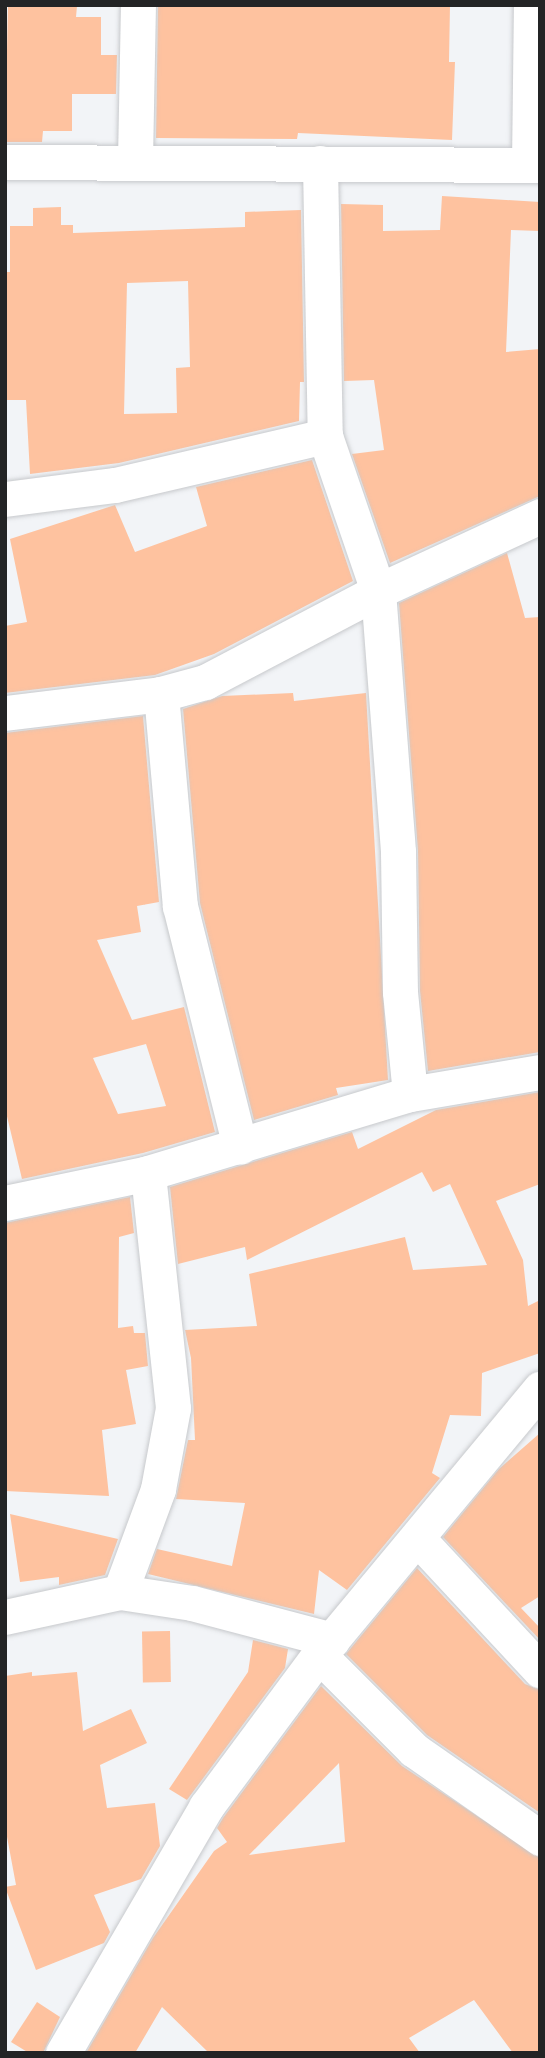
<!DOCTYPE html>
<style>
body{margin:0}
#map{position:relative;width:545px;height:2058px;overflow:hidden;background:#f2f4f7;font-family:Commissioner,sans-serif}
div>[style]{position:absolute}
.building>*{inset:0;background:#fec29f;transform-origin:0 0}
.roads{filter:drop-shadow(0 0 2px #c7c9cc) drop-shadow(0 0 2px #c7c9cc)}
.street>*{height:35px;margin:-17.5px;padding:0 17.5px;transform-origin:17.5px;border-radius:17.5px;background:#fff}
span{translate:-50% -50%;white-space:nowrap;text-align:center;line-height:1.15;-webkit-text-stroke:5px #f2f4f7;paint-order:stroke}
.frame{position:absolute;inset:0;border:7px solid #232425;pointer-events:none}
</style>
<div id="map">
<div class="building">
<div style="clip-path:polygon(8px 5px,77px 6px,76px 17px,101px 17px,101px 55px,117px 55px,116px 94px,72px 94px,72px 131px,43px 131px,42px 142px,5px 142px)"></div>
<div style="clip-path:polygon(158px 5px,450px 5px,449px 62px,455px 62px,452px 140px,298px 133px,297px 139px,156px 138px)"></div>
<div style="clip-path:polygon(442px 196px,540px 202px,540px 231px,511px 230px,506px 352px,540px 349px,540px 496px,390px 563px,352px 454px,384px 450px,374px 380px,344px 381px,341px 204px,383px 205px,383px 231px,440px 230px)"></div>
<div style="clip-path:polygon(evenodd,61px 207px,61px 225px,73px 225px,73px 233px,245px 227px,245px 212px,301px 210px,304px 382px,300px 382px,299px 421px,119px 463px,30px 474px,26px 400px,5px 400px,5px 272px,10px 272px,10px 226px,33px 226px,33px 208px,61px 207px,188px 281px,190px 367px,176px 368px,177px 413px,124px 414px,127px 283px,188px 281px)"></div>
<div style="clip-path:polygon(312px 460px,353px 581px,214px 654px,155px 675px,5px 693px,5px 626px,27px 622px,10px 539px,115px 505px,135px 552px,207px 526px,196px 487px)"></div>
<div style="clip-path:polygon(507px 553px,525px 618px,540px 617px,540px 1052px,428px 1071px,420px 991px,418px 851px,399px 603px)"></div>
<div style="clip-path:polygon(293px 693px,294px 701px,366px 693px,388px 1080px,336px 1088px,338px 1095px,254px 1120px,200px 903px,183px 709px,222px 696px)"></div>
<div style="clip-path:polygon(evenodd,143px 716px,159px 902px,137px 906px,141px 932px,97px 940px,132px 1020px,184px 1007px,215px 1132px,143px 1153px,22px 1179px,5px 1108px,5px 733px,143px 716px,146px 1044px,166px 1106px,118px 1114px,93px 1058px,146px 1044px)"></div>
<div style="clip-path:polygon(540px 1092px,540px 1184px,496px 1201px,523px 1260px,528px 1306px,540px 1300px,540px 1353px,482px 1373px,481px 1416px,450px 1415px,432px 1473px,440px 1478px,347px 1590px,319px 1570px,314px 1614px,148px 1574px,157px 1549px,232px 1566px,245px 1503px,176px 1499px,188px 1440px,195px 1440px,191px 1358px,185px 1330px,257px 1326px,249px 1274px,405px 1237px,413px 1270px,487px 1265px,450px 1184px,433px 1192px,422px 1172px,247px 1260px,245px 1247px,178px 1264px,170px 1187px,352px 1132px,358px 1149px,436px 1110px)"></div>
<div style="clip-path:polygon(130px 1197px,134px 1233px,119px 1237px,118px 1328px,133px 1326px,134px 1333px,145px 1333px,148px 1366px,126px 1370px,136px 1424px,102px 1430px,109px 1496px,5px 1491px,5px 1223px)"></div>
<div style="clip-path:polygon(540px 1433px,540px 1596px,521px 1608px,540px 1628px,540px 1640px,443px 1537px,499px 1469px)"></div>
<div style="clip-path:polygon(10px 1514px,118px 1539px,105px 1575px,59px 1585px,59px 1577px,20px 1582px)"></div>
<div style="clip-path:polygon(417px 1568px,525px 1684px,540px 1690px,540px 1813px,427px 1735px,346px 1654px)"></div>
<div style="left:170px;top:1631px;width:51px;height:28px;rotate:89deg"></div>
<div style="clip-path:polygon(253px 1640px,288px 1649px,285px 1668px,187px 1800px,169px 1789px,248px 1672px)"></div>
<div style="clip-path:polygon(32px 1672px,32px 1676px,77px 1672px,83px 1731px,131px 1709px,147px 1743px,100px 1765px,107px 1808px,155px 1803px,160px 1846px,141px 1879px,94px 1895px,110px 1932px,104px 1943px,36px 1970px,5px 1887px,16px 1885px,5px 1826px,5px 1676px)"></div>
<div style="clip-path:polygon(evenodd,321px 1686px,402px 1766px,540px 1858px,540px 2053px,513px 2053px,474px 2000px,409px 2038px,420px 2053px,209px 2053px,162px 2007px,135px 2053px,86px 2053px,153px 1938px,214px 1851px,227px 1842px,217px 1828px,223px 1818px,321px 1686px,339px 1763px,345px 1842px,249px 1855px,339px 1763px)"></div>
<div style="clip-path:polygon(37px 2002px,60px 2017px,43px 2053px,29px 2053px,11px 2042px)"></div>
</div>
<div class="roads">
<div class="street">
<div style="left:135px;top:160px;width:155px;rotate:-88.9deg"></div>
<div style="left:5px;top:162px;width:535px;rotate:0.32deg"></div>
<div style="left:320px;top:163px;width:273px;rotate:89deg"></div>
<div style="left:325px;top:436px;width:164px;rotate:71.1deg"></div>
<div style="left:378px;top:591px;width:262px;rotate:85.6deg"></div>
<div style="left:398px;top:852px;width:140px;rotate:89.2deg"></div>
<div style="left:400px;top:992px;width:102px;rotate:84.4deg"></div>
<div style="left:529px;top:164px;width:159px;rotate:-89.3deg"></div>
<div style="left:5px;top:499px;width:111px;rotate:-7.3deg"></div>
<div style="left:115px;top:485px;width:216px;rotate:-13.1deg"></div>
<div style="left:161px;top:694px;width:213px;rotate:84.9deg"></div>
<div style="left:180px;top:906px;width:248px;rotate:76deg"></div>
<div style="left:5px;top:713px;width:157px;rotate:-6.9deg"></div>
<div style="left:161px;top:694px;width:46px;rotate:-15.3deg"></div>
<div style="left:205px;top:682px;width:195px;rotate:-27.7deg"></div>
<div style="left:378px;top:591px;width:179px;rotate:-24.8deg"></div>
<div style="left:5px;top:1203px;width:146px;rotate:-11.8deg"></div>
<div style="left:148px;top:1173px;width:274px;rotate:-16.8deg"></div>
<div style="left:410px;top:1094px;width:132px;rotate:-9.6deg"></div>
<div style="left:419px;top:1540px;width:178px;rotate:47.1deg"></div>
<div style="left:120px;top:1592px;width:110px;rotate:-69.7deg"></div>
<div style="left:158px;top:1489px;width:82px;rotate:-79.5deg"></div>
<div style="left:173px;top:1408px;width:236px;rotate:-96.1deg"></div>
<div style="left:5px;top:1617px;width:118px;rotate:-12.3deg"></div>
<div style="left:120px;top:1592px;width:73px;rotate:8.7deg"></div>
<div style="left:192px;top:1603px;width:145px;rotate:14.8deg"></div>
<div style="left:319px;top:1655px;width:134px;rotate:45deg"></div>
<div style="left:414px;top:1750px;width:154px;rotate:34.9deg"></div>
<div style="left:63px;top:2053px;width:285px;rotate:-59.8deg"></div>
<div style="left:206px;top:1807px;width:189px;rotate:-53.4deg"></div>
<div style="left:319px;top:1655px;width:346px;rotate:-50.3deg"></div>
</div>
</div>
<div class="frame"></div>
</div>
